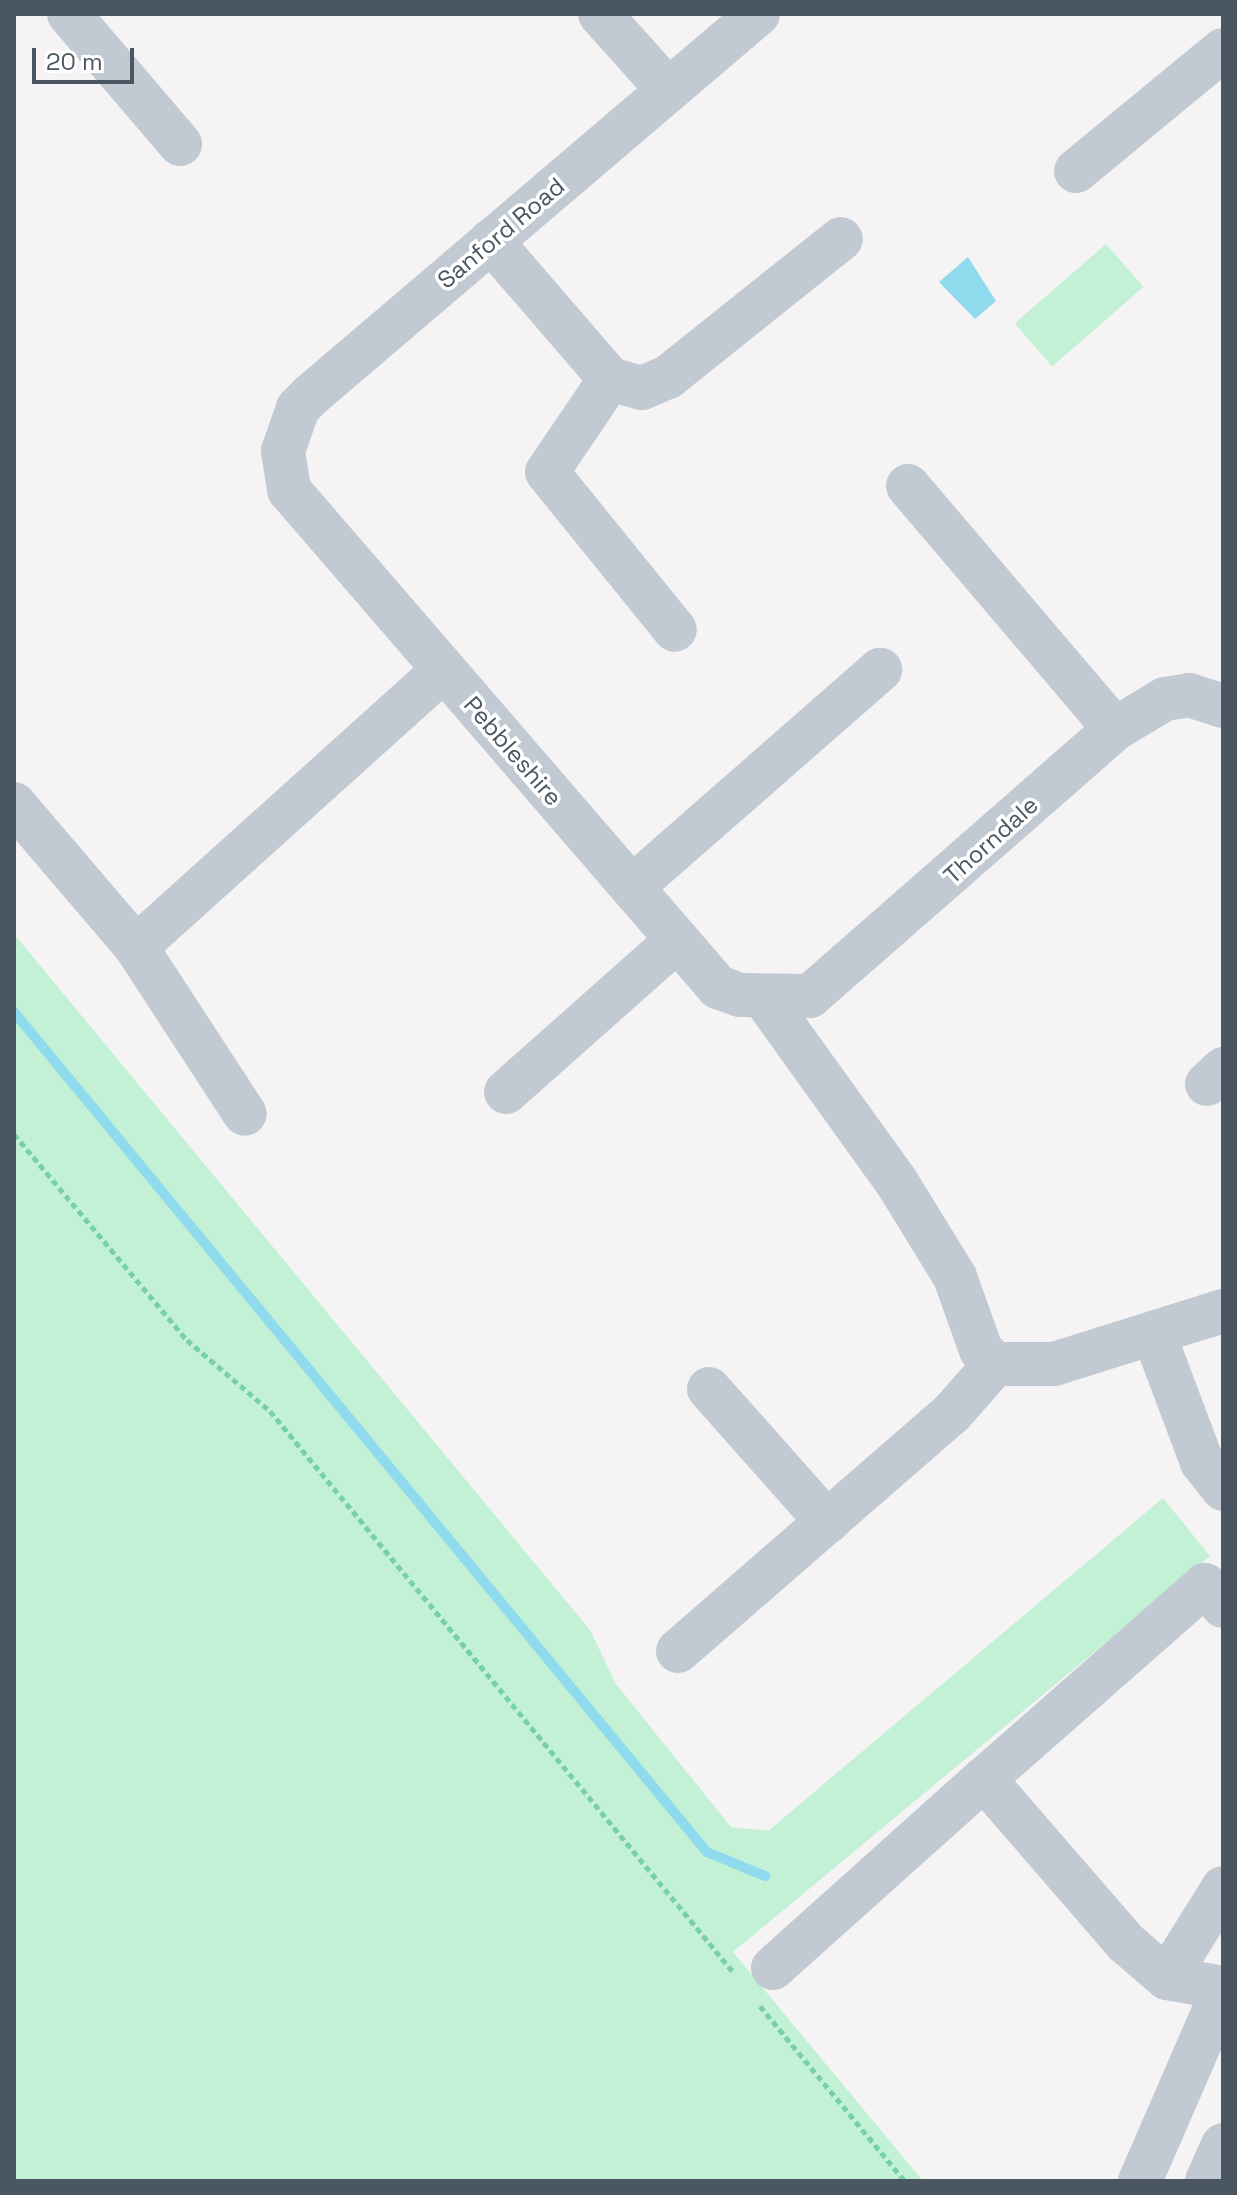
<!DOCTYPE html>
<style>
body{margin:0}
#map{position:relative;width:1237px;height:2195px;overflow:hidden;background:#f5f3f3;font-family:"Space Grotesk",sans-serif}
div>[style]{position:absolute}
.green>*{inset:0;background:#c3f1d5;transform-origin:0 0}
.water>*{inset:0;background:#90daee}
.stream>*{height:10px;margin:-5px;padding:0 5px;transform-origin:5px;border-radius:5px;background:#90daee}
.path>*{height:5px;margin-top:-2.5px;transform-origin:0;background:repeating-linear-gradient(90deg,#7ad0a6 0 6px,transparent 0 10px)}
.minor>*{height:44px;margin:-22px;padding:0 22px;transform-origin:22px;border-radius:22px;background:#c1cad2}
span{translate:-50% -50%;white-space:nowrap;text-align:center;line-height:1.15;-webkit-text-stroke:7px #fff;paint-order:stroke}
.street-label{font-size:24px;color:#4a5661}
.frame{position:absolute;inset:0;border:16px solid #4a5661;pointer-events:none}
.scale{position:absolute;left:32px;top:48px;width:102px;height:36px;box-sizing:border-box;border:4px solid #4a5661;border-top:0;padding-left:10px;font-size:24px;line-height:28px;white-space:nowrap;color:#4a5661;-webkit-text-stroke:6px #fff;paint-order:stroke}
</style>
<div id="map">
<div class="green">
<div style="left:1106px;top:244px;width:57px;height:121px;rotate:49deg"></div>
<div style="clip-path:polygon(14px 934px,590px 1630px,616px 1684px,731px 1827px,768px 1831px,1163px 1498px,1210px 1556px,733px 1952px,923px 2181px,14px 2181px)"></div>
</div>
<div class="water">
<div style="clip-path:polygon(968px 257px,996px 301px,975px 319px,939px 282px)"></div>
</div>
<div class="stream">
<div style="left:14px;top:1012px;width:1089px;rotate:50.48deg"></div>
<div style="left:707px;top:1852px;width:63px;rotate:22.5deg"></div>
</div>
<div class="path">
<div style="left:14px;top:1134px;width:269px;rotate:50deg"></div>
<div style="left:187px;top:1340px;width:109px;rotate:40.5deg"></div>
<div style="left:270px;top:1411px;width:729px;rotate:50.46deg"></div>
<div style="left:760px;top:2006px;width:227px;rotate:50.4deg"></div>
</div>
<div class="minor">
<div style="left:69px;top:14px;width:171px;rotate:49.5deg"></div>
<div style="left:600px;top:14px;width:102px;rotate:48.2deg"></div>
<div style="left:758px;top:14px;width:587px;rotate:139.56deg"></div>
<div style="left:311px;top:395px;width:18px;rotate:135deg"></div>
<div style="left:298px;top:408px;width:46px;rotate:109.2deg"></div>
<div style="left:283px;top:451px;width:39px;rotate:81deg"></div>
<div style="left:289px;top:490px;width:657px;rotate:49.2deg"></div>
<div style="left:718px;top:987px;width:23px;rotate:20deg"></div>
<div style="left:740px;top:995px;width:70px;rotate:0.8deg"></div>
<div style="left:810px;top:996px;width:405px;rotate:-41.2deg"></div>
<div style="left:1115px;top:729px;width:58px;rotate:-31deg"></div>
<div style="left:1165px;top:699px;width:24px;rotate:-9deg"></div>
<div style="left:1189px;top:695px;width:36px;rotate:18deg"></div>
<div style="left:1076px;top:171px;width:190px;rotate:-39.5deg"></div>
<div style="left:491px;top:241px;width:182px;rotate:49.2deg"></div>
<div style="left:610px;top:379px;width:112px;rotate:124.1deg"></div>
<div style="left:547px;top:472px;width:203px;rotate:51deg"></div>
<div style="left:610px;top:379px;width:33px;rotate:16deg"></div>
<div style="left:642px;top:388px;width:28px;rotate:-23deg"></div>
<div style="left:668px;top:377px;width:221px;rotate:-38.6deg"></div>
<div style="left:908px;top:486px;width:319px;rotate:49.6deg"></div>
<div style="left:14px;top:804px;width:188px;rotate:49.5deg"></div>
<div style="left:136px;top:947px;width:413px;rotate:-42deg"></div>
<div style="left:632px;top:887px;width:330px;rotate:-41.2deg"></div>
<div style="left:136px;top:947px;width:199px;rotate:56.9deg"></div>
<div style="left:765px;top:999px;width:224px;rotate:54.3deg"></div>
<div style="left:896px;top:1181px;width:113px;rotate:58.4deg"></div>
<div style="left:955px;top:1277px;width:77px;rotate:70.4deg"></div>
<div style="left:981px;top:1350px;width:20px;rotate:45deg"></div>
<div style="left:995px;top:1364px;width:59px"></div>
<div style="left:1054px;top:1364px;width:177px;rotate:-17.4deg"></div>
<div style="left:1207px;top:1084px;width:22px;rotate:-43deg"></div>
<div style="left:506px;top:1092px;width:229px;rotate:-41.6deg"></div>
<div style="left:1155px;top:1337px;width:134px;rotate:69.4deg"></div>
<div style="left:1202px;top:1462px;width:34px;rotate:52deg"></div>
<div style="left:709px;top:1389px;width:178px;rotate:48.4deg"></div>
<div style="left:1223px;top:1606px;width:28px;rotate:-131deg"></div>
<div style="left:1205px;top:1585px;width:294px;rotate:138.7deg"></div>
<div style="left:984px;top:1779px;width:216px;rotate:49.1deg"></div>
<div style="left:1125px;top:1942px;width:55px;rotate:40.6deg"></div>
<div style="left:1167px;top:1978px;width:57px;rotate:10.1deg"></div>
<div style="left:678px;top:1651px;width:362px;rotate:-41deg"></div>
<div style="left:951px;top:1414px;width:67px;rotate:-48.7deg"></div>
<div style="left:773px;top:1968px;width:283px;rotate:-41.9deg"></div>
<div style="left:1167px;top:1978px;width:106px;rotate:-58.1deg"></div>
<div style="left:1140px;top:2181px;width:208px;rotate:-66.5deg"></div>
<div style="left:1207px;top:2181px;width:39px;rotate:-66deg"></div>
</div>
<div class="street-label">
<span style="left:501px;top:233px;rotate:-40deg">Sanford Road</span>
<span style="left:513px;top:751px;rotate:49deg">Pebbleshire</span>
<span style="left:991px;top:840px;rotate:-42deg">Thorndale</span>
</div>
<div class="frame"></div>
<div class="scale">20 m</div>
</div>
